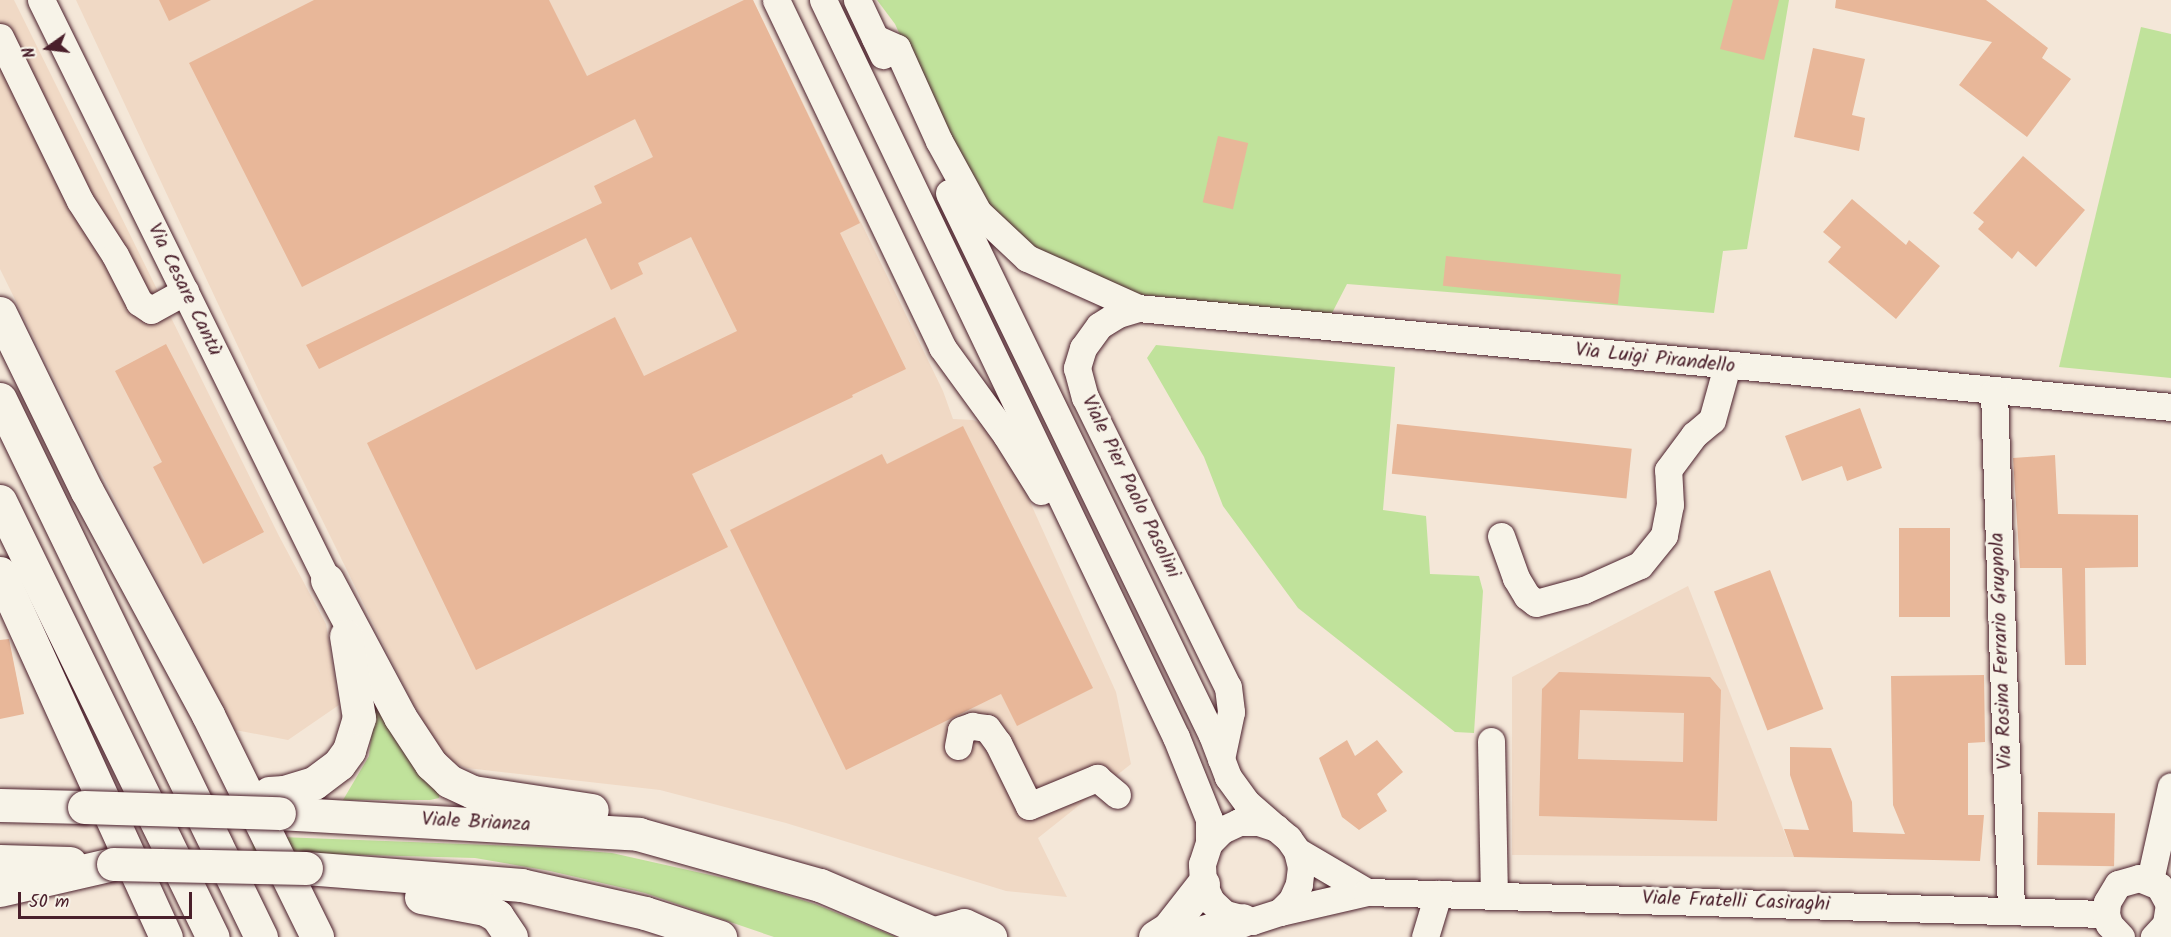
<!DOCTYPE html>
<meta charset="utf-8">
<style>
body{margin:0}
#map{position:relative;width:2171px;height:937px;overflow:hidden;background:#f4e7d8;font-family:Kalam,sans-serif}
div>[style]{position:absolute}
.built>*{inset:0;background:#f0d9c5}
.green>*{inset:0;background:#c0e29b}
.building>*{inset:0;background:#e8b799;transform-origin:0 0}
.roads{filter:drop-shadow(0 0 2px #4a1f2b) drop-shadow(0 0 2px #4a1f2b)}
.minor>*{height:27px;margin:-13.5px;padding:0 13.5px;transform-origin:13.5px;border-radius:13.5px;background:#f7f3e8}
.highway>*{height:33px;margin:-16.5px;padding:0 16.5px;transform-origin:16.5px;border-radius:16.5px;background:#f7f3e8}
.bridges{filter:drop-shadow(0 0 2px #4a1f2b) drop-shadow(0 0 2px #4a1f2b)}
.highway-bridge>*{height:33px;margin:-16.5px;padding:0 16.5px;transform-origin:16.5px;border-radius:16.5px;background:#f7f3e8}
span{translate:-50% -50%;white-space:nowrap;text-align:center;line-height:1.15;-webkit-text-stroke:6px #f7f3e8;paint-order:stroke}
.street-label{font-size:20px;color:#4a1f2b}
.north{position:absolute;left:18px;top:18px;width:60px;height:60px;-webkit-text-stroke:4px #f7f3e8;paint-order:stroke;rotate:256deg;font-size:16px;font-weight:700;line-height:24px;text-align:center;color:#4a1f2b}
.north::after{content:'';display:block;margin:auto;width:21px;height:27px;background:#4a1f2b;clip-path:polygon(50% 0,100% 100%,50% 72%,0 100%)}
.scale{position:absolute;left:18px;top:892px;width:174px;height:27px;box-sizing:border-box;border:3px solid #4a1f2b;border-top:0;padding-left:8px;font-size:18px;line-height:21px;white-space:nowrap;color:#4a1f2b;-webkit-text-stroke:4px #f7f3e8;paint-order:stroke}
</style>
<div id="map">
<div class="built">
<div style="clip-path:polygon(0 0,14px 0,279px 536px,326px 624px,339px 705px,288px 740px,235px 730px,92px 455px,0 269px)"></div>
<div style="clip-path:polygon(76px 0,753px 0,943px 391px,953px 419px,973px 420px,997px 429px,1116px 692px,1131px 764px,1038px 838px,1067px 897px,1006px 891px,786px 823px,660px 790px,467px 768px,445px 760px,411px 700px,263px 400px)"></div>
<div style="clip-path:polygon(1688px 586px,1794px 857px,1512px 855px,1512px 677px)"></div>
</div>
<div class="green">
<div style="clip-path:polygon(877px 0,1789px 0,1747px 249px,1723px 251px,1714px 313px,1347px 284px,1331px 315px,1136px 294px,1031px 249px,987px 211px,959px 164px,895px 24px)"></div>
<div style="clip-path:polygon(2141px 27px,2171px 34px,2171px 378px,2059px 367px)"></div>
<div style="clip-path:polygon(1156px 345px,1395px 367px,1383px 510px,1426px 516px,1430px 574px,1479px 576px,1483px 591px,1474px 733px,1455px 732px,1298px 608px,1223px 506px,1204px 457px,1147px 358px)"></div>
<div style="clip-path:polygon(372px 694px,440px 790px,439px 798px,430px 800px,343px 800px,369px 756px,374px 714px)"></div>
<div style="clip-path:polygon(252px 836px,541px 847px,612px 853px,746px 883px,815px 904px,896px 937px,774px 937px,645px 893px,550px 871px,475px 858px,253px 852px)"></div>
</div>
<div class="building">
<div style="clip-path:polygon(159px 0,211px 0,169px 21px)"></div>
<div style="clip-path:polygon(314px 0,549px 0,587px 76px,744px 0,753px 0,860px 223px,840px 233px,906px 369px,852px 395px,853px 397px,692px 474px,728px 547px,476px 670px,367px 443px,615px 317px,644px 376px,737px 331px,691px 237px,638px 263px,643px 274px,611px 290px,586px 238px,319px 369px,306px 345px,602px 203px,594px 186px,653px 157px,635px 119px,302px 287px,189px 63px)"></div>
<div style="clip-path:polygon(1733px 0,1779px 0,1764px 60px,1720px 49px)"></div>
<div style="clip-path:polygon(1836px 0,1986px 0,2048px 48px,2042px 58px,2071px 79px,2027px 137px,1959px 85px,1992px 42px,1835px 8px)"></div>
<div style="clip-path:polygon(1813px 48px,1865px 59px,1852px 115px,1865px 118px,1859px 151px,1794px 137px)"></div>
<div style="left:1218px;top:136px;width:31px;height:68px;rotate:13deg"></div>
<div style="clip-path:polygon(2023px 156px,2085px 210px,2036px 267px,2018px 251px,2012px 259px,1978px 229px,1984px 222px,1973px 213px)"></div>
<div style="clip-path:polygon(1852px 199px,1906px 245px,1909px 240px,1940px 266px,1896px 319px,1828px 262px,1841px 247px,1823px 232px)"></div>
<div style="left:1446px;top:256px;width:176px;height:30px;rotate:6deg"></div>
<div style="clip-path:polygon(166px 344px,264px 532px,203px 564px,153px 467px,162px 462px,115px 371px)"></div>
<div style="clip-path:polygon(1860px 408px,1882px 468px,1847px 481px,1842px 466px,1802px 481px,1785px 436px)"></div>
<div style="left:1397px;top:424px;width:236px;height:50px;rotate:6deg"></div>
<div style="clip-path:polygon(963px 426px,1093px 688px,1017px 726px,1001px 694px,846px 770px,730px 530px,882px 454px,887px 464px)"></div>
<div style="clip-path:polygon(2055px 455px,2058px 514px,2138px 515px,2138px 567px,2085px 568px,2086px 665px,2065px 665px,2062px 568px,2020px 568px,2013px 458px)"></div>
<div style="left:1899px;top:528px;width:51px;height:89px"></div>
<div style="left:1770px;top:570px;width:149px;height:60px;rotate:69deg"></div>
<div style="clip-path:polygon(9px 639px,24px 714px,0 719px,0 640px)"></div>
<div style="clip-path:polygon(evenodd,1559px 672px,1710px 677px,1721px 690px,1717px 821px,1539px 816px,1542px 689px,1559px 672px,1580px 710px,1684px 713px,1683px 762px,1578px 759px,1580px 710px)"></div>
<div style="clip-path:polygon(1984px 675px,1985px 742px,1968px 743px,1968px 815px,1984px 815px,1980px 861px,1794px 857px,1784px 829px,1809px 830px,1790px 775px,1790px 747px,1831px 748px,1852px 802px,1853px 832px,1905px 834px,1893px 805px,1891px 676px)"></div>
<div style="clip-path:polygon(1347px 740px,1355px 756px,1377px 740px,1403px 772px,1377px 794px,1387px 811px,1359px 830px,1342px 817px,1319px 758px)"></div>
<div style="left:2038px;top:812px;width:77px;height:53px;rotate:1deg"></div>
</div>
<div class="roads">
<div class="minor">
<div style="left:41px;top:0;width:647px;rotate:63.75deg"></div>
<div style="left:776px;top:0;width:385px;rotate:64.4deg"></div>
<div style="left:942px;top:347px;width:109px;rotate:54deg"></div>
<div style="left:1006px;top:435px;width:66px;rotate:58deg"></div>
<div style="left:823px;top:0;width:817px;rotate:64.41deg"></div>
<div style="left:1176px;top:737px;width:88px;rotate:68.1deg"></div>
<div style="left:1209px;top:819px;width:24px;rotate:90deg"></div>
<div style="left:857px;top:0;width:61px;rotate:64.7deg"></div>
<div style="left:0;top:37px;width:182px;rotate:64deg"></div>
<div style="left:80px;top:201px;width:64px;rotate:57.1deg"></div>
<div style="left:115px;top:255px;width:53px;rotate:62.9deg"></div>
<div style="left:139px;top:302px;width:14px;rotate:34deg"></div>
<div style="left:151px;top:310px;width:39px;rotate:-29deg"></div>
<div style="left:875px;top:38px;width:24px;rotate:24deg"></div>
<div style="left:897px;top:48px;width:102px;rotate:65.7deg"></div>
<div style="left:939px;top:141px;width:81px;rotate:61.2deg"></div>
<div style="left:978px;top:212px;width:67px;rotate:43.2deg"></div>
<div style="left:1027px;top:258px;width:122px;rotate:24.2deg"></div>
<div style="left:1138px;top:308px;width:1038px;rotate:5.47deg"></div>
<div style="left:949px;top:193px;width:602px;rotate:64.12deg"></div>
<div style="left:1212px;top:735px;width:45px;rotate:69.1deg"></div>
<div style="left:1228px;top:777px;width:32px;rotate:54deg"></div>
<div style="left:1247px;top:803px;width:38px;rotate:41deg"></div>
<div style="left:1276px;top:828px;width:16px;rotate:40deg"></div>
<div style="left:1288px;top:838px;width:16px;rotate:55deg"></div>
<div style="left:1297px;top:851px;width:16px;rotate:76deg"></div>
<div style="left:1301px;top:867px;width:17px;rotate:97deg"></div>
<div style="left:1299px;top:884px;width:17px;rotate:114deg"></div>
<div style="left:1292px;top:900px;width:17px;rotate:135deg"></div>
<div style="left:1280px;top:912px;width:29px;rotate:162deg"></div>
<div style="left:1252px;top:921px;width:28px;rotate:-165deg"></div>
<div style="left:1225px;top:914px;width:19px;rotate:-137deg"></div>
<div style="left:1211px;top:901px;width:19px;rotate:-115deg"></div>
<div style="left:1203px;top:884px;width:20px;rotate:-93deg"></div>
<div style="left:1202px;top:864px;width:22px;rotate:-72deg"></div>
<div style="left:1209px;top:843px;width:18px;rotate:-45deg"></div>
<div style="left:1222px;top:830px;width:19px;rotate:-25deg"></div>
<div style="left:1239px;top:822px;width:19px"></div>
<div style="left:1258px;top:822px;width:19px;rotate:18deg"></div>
<div style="left:1138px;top:308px;width:21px;rotate:163deg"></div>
<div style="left:1118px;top:314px;width:22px;rotate:148deg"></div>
<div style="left:1099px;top:326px;width:27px;rotate:126deg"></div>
<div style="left:1083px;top:348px;width:21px;rotate:107deg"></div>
<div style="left:1077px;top:368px;width:30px;rotate:75deg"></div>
<div style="left:1085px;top:397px;width:323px;rotate:63.8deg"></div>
<div style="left:1228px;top:687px;width:25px;rotate:83deg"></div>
<div style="left:1231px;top:712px;width:48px;rotate:102deg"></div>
<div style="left:1994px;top:392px;width:518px;rotate:88.12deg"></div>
<div style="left:1501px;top:536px;width:45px;rotate:70.3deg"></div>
<div style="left:1516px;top:578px;width:21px;rotate:59deg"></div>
<div style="left:1527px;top:596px;width:11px;rotate:38deg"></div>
<div style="left:1536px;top:603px;width:50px;rotate:-15.2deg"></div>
<div style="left:1584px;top:590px;width:61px;rotate:-24.1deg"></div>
<div style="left:1640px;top:565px;width:38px;rotate:-51deg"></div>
<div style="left:1664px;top:535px;width:31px;rotate:-79deg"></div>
<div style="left:1670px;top:505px;width:35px;rotate:-93deg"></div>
<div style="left:1668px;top:470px;width:44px;rotate:-53.4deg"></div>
<div style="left:1694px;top:435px;width:23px;rotate:-40deg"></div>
<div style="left:1712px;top:420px;width:56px;rotate:-74.5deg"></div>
<div style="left:1491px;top:741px;width:154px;rotate:88.9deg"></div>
<div style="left:958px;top:746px;width:16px;rotate:-79deg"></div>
<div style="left:961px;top:730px;width:12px;rotate:-20deg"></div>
<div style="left:972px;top:726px;width:15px;rotate:8deg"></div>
<div style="left:987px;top:728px;width:19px;rotate:54deg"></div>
<div style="left:998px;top:743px;width:70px;rotate:63.8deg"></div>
<div style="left:1029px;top:806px;width:74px;rotate:-22.4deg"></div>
<div style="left:1097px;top:778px;width:26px;rotate:40deg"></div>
<div style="left:1297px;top:851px;width:81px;rotate:30.4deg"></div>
<div style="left:2150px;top:880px;width:96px;rotate:-77.4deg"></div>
<div style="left:1280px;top:912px;width:89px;rotate:-12.9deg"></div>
<div style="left:1367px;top:892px;width:739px;rotate:1.71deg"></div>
<div style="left:1425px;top:937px;width:45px;rotate:-73.2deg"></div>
<div style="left:2121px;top:937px;width:18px;rotate:-133deg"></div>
<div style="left:2109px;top:924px;width:10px;rotate:-107deg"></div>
<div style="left:2106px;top:914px;width:12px;rotate:-85deg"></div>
<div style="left:2107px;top:902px;width:21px;rotate:-59deg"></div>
<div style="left:2118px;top:884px;width:22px;rotate:-16deg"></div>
<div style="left:2139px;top:878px;width:22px;rotate:22deg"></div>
<div style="left:2159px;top:886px;width:21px;rotate:61deg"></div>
<div style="left:2169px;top:904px;width:20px;rotate:99deg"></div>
<div style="left:2166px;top:924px;width:18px;rotate:133deg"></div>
</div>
<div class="highway">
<div style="left:0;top:313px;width:198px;rotate:64deg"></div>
<div style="left:87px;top:491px;width:255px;rotate:61.6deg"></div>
<div style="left:208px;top:715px;width:247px;rotate:63.8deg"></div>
<div style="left:0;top:399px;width:598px;rotate:64.12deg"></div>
<div style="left:0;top:501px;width:485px;rotate:64deg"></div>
<div style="left:0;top:573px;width:400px;rotate:65.5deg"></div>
<div style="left:327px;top:580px;width:155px;rotate:61.9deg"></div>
<div style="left:400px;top:717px;width:56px;rotate:56.6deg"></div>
<div style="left:431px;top:764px;width:25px;rotate:43deg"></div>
<div style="left:449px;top:781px;width:26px;rotate:25deg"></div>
<div style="left:473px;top:792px;width:120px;rotate:8.6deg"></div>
<div style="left:269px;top:793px;width:15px;rotate:-4deg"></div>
<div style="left:284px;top:792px;width:31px;rotate:-17deg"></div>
<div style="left:314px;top:783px;width:31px;rotate:-37deg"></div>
<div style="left:339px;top:764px;width:17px;rotate:-54deg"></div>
<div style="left:349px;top:750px;width:34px;rotate:-73deg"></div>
<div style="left:359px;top:718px;width:83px;rotate:-99deg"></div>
<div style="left:0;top:805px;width:84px;rotate:1.4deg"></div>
<div style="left:279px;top:813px;width:360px;rotate:3.3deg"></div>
<div style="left:638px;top:834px;width:189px;rotate:15.7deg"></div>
<div style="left:820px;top:885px;width:133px;rotate:23.1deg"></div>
<div style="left:0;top:861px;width:70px;rotate:1.6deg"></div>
<div style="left:306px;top:868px;width:216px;rotate:4.5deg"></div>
<div style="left:521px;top:885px;width:127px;rotate:12.7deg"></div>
<div style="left:645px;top:913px;width:79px;rotate:17.7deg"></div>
<div style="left:0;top:890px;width:116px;rotate:-13deg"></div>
<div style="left:421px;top:897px;width:65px;rotate:10.6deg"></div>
<div style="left:485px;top:909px;width:14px;rotate:30deg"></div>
<div style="left:497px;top:916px;width:25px;rotate:56deg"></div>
<div style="left:935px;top:933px;width:30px;rotate:-15deg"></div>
<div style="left:964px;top:925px;width:29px;rotate:25deg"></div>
<div style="left:1155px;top:937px;width:15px;rotate:-32deg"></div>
<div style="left:1168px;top:929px;width:57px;rotate:-52.1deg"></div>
<div style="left:1186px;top:937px;width:59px;rotate:-16.6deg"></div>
</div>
</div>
<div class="bridges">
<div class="highway-bridge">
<div style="left:84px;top:807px;width:195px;rotate:1.8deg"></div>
<div style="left:113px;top:864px;width:193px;rotate:1.2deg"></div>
</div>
</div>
<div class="street-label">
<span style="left:184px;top:290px;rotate:64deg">Via Cesare Cantù</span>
<span style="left:1655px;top:359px;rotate:6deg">Via Luigi Pirandello</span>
<span style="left:1130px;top:487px;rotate:64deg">Viale Pier Paolo Pasolini</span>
<span style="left:2002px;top:651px;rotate:-92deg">Via Rosina Ferrario Grugnola</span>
<span style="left:476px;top:823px;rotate:3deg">Viale Brianza</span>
<span style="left:1736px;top:902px;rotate:2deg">Viale Fratelli Casiraghi</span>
</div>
<div class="north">N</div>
<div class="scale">50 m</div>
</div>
